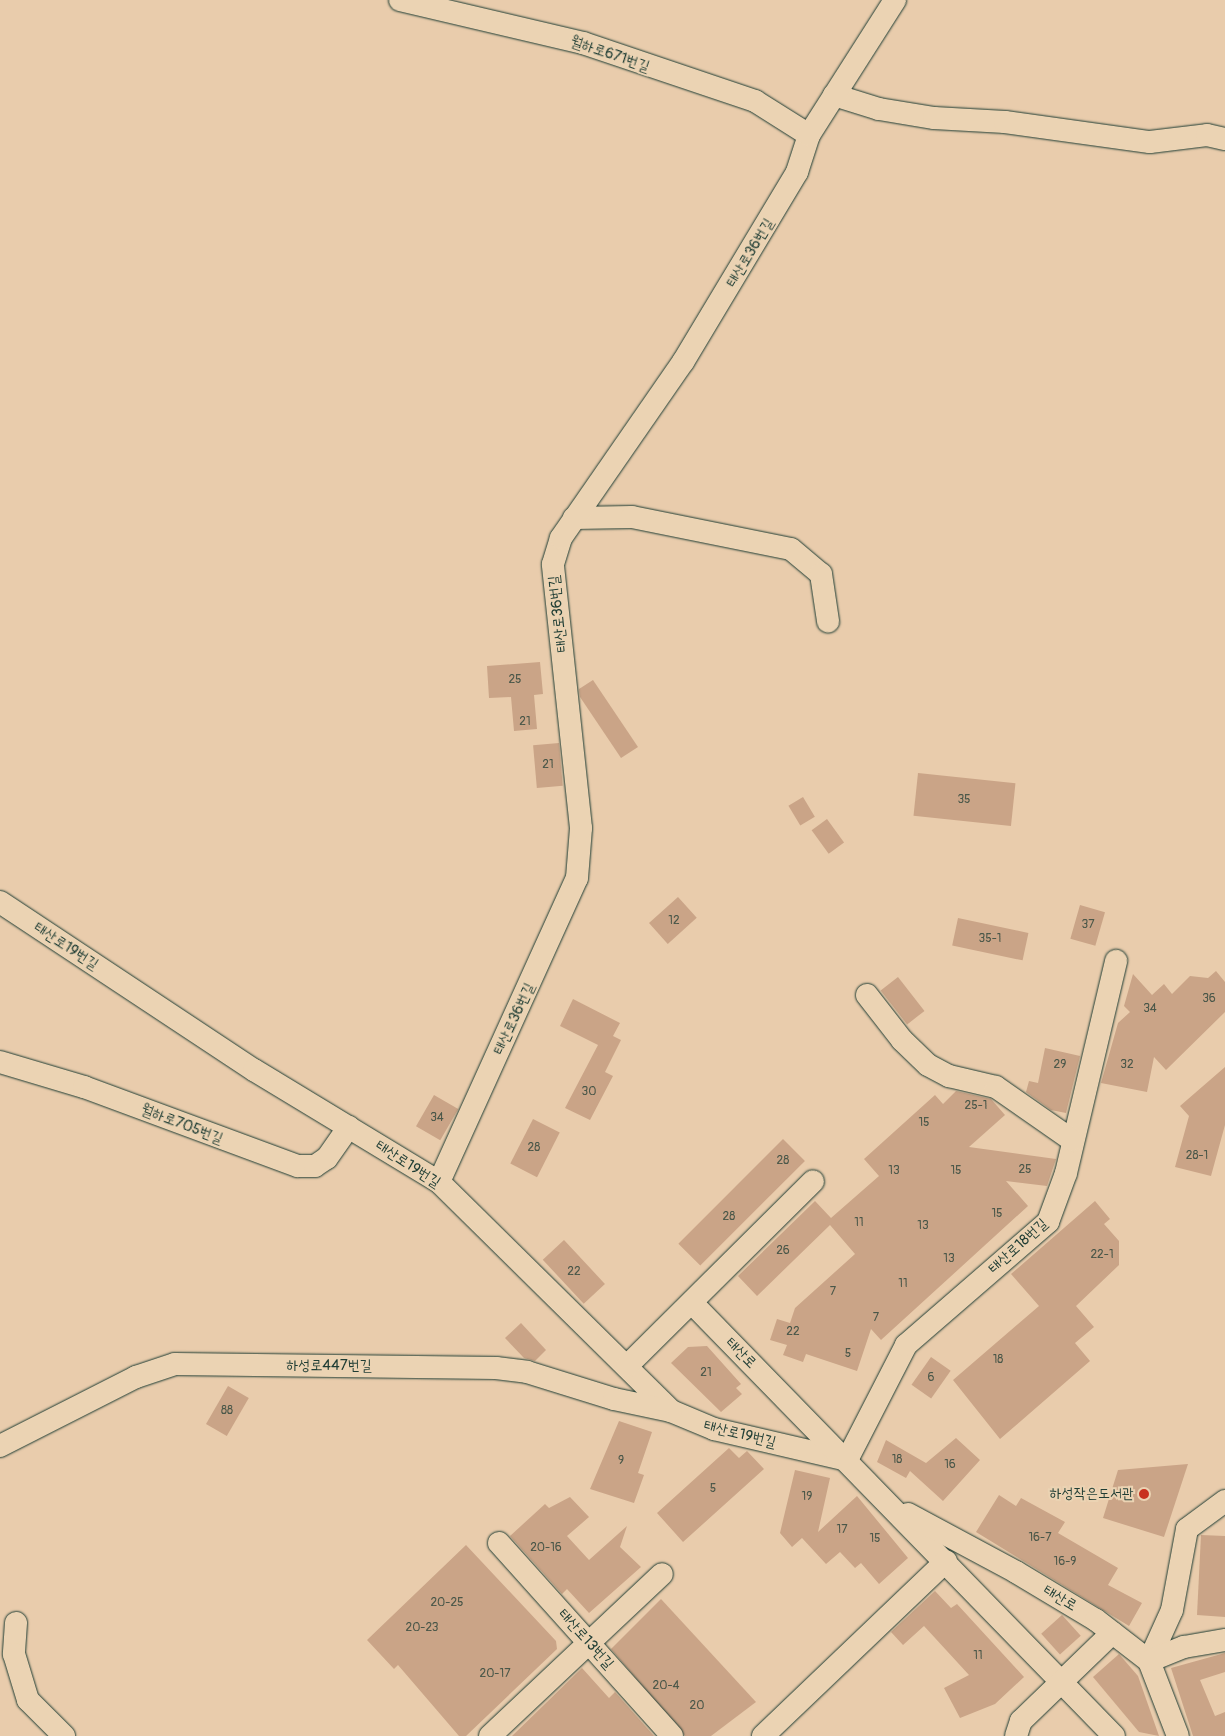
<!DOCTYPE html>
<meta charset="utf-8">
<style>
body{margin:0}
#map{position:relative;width:1225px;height:1736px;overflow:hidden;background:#e9ccac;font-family:Pangolin,"Poor Story",sans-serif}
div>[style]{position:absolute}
.building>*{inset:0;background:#caa487;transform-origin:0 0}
.roads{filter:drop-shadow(0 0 1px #1f3d34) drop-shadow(0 0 1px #1f3d34)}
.minor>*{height:22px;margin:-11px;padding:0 11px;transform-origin:11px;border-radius:11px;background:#ebd3b3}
.dots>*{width:14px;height:14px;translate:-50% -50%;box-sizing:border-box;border:2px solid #ebd3b3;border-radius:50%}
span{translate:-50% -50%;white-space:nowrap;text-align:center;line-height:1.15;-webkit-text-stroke:4px #ebd3b3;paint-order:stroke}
.number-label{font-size:12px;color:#4a5749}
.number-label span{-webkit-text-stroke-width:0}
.street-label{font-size:15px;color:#1f3d34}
.poi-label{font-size:15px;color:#1f3d34}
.right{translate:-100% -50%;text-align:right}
</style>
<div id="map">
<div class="building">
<div style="clip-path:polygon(540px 662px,543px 694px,534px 695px,537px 729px,514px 731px,511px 697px,489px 698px,487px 666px)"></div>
<div style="clip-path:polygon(593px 680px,638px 747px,621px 758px,580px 697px,579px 689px)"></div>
<div style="left:559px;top:743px;width:43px;height:26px;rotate:85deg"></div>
<div style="left:918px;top:773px;width:98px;height:43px;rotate:6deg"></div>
<div style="left:803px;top:797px;width:23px;height:17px;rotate:59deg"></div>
<div style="left:827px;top:819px;width:29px;height:19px;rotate:54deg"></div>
<div style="left:678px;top:897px;width:28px;height:39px;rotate:48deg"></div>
<div style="left:1080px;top:905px;width:26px;height:35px;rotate:16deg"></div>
<div style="left:958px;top:918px;width:72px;height:28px;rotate:12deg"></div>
<div style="clip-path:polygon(1216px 971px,1225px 982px,1225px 1012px,1166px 1070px,1154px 1057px,1147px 1092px,1101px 1083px,1118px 1023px,1130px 1012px,1124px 1006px,1133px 974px,1152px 995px,1164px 984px,1172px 994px,1190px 976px,1208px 978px)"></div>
<div style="left:898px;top:977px;width:43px;height:22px;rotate:52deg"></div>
<div style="clip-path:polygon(573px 999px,620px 1023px,613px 1036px,621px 1040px,605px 1072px,613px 1076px,590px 1120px,565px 1108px,598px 1045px,560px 1026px)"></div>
<div style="clip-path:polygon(1045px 1048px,1080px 1056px,1066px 1113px,1051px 1110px,1026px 1092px,1029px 1081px,1038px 1083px)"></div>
<div style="clip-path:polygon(1225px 1067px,1225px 1125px,1211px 1176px,1175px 1167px,1189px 1116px,1180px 1106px)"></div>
<div style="clip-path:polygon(956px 1091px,991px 1099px,1005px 1115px,969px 1147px,1056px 1159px,1047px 1186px,1006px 1181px,1028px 1206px,881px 1340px,871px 1329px,857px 1371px,806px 1354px,803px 1362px,783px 1355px,787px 1345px,770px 1340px,777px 1319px,790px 1323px,795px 1308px,855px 1254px,830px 1225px,757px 1296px,738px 1276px,815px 1201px,831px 1218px,879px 1176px,864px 1159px,935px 1095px,943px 1104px)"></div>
<div style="left:434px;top:1095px;width:28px;height:36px;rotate:30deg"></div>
<div style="left:533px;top:1119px;width:30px;height:50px;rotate:27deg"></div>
<div style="left:783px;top:1139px;width:31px;height:148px;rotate:45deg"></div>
<div style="clip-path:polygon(1095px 1201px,1110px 1219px,1104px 1224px,1119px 1241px,1119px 1265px,1076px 1306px,1094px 1327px,1075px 1343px,1090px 1361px,1000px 1439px,953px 1380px,1039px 1306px,1011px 1274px)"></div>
<div style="left:564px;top:1240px;width:60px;height:29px;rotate:47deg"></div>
<div style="clip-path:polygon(521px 1323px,546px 1350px,535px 1361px,524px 1358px,505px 1338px)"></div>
<div style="clip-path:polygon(707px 1346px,741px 1384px,736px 1388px,742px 1394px,721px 1412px,671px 1363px,688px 1347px)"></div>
<div style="left:931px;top:1357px;width:24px;height:34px;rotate:35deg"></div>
<div style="left:228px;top:1386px;width:24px;height:44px;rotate:30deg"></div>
<div style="clip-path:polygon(619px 1421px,652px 1432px,638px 1473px,644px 1475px,634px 1503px,590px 1489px)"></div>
<div style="clip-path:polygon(956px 1438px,980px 1460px,943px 1501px,910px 1471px,906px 1478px,877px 1462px,886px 1440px,926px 1463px)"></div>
<div style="clip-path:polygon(729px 1448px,739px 1458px,747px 1451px,764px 1469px,683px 1542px,657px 1513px)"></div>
<div style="clip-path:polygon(1188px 1464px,1164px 1537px,1103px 1518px,1118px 1470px)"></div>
<div style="clip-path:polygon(795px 1470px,830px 1478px,818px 1532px,857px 1496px,908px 1558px,879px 1584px,861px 1563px,855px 1568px,840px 1552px,826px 1564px,802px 1538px,792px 1547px,780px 1533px)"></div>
<div style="clip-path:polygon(999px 1495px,1016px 1506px,1021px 1498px,1065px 1522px,1058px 1533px,1118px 1568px,1108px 1585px,1142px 1603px,1129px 1626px,976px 1532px)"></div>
<div style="clip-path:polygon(570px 1497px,589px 1517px,567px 1536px,589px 1560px,627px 1526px,620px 1547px,641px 1567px,589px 1613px,567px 1589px,562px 1594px,510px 1536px,545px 1504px,549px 1508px)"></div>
<div style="clip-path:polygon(1201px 1535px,1225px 1536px,1225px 1617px,1197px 1615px)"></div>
<div style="clip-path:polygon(466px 1545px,556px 1641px,557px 1649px,466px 1736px,459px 1736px,398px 1665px,394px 1669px,367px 1640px)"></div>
<div style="clip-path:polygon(935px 1591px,951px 1608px,957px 1604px,1024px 1677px,995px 1704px,960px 1718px,944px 1688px,969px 1675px,924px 1626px,903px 1645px,891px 1632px)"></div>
<div style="clip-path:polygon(661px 1599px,756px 1702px,711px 1736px,685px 1736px,611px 1649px)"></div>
<div style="left:1062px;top:1615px;width:28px;height:28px;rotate:48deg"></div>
<div style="clip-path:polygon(1225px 1653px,1225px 1672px,1200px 1680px,1215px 1716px,1225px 1712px,1225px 1736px,1193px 1736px,1171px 1668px)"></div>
<div style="clip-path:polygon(1119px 1654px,1138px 1676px,1159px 1736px,1139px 1732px,1093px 1677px)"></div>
<div style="clip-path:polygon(582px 1668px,609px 1698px,615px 1692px,654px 1736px,512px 1736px)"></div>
</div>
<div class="roads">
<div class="minor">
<div style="left:400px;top:0;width:188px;rotate:13.2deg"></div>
<div style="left:583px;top:43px;width:182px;rotate:18.6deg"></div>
<div style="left:755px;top:101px;width:64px;rotate:32.2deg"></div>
<div style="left:834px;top:95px;width:47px;rotate:17.3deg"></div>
<div style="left:879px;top:109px;width:56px;rotate:9.3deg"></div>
<div style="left:934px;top:118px;width:71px;rotate:3.2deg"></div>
<div style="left:1005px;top:122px;width:146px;rotate:7.9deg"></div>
<div style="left:1150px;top:142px;width:57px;rotate:-7deg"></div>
<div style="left:1207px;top:135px;width:18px;rotate:13deg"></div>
<div style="left:574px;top:518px;width:58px;rotate:-1deg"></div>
<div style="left:632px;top:517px;width:162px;rotate:11.4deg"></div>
<div style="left:791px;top:549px;width:39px;rotate:40deg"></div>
<div style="left:821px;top:574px;width:48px;rotate:81.5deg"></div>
<div style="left:0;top:902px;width:305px;rotate:33.5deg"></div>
<div style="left:254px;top:1070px;width:216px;rotate:31.2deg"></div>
<div style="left:439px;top:1182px;width:326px;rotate:44.6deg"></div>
<div style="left:671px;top:1411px;width:47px;rotate:22.7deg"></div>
<div style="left:714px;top:1429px;width:137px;rotate:13.1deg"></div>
<div style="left:847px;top:1460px;width:129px;rotate:-62.8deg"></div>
<div style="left:906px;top:1345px;width:188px;rotate:-40.9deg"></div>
<div style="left:1048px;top:1222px;width:52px;rotate:-69.8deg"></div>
<div style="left:1066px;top:1173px;width:218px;rotate:-76.7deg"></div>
<div style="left:867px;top:995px;width:57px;rotate:52.1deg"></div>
<div style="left:902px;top:1040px;width:36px;rotate:44deg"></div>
<div style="left:928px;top:1065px;width:24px;rotate:28deg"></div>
<div style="left:949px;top:1076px;width:48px;rotate:13.2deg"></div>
<div style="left:996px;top:1087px;width:93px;rotate:34.9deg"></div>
<div style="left:0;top:1062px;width:88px;rotate:16.6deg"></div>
<div style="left:84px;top:1087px;width:228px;rotate:20.3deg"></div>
<div style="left:298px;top:1166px;width:17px"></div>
<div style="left:315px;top:1166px;width:14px;rotate:-34deg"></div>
<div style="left:327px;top:1158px;width:38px;rotate:-55deg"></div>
<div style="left:439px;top:1182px;width:334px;rotate:-65.6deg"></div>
<div style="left:577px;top:878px;width:50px;rotate:-85.4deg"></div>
<div style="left:581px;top:828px;width:265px;rotate:-96.1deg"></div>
<div style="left:553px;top:564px;width:27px;rotate:-73deg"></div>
<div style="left:561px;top:538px;width:214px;rotate:-55.3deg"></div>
<div style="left:683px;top:362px;width:222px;rotate:-59deg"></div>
<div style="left:797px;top:172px;width:39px;rotate:-72deg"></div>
<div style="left:809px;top:135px;width:160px;rotate:-57.5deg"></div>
<div style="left:693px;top:1304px;width:603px;rotate:45.74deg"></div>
<div style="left:627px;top:1366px;width:262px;rotate:-44.8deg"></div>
<div style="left:0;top:1446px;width:153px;rotate:-26.9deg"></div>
<div style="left:136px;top:1377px;width:41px;rotate:-18.4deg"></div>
<div style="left:175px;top:1364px;width:321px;rotate:0.7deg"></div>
<div style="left:496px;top:1368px;width:31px;rotate:7deg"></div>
<div style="left:527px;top:1372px;width:91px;rotate:17.2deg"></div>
<div style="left:614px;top:1399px;width:58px;rotate:11.9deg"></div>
<div style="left:908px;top:1514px;width:123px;rotate:28.2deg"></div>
<div style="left:1016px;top:1572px;width:93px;rotate:31deg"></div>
<div style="left:1096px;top:1620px;width:67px;rotate:37.7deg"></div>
<div style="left:1149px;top:1661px;width:80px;rotate:68.9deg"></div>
<div style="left:499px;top:1543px;width:259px;rotate:48.1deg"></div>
<div style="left:16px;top:1623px;width:31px;rotate:94deg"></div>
<div style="left:14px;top:1654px;width:48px;rotate:73.1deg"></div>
<div style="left:28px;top:1700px;width:51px;rotate:45deg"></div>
<div style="left:1149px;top:1661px;width:56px;rotate:-65.7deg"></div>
<div style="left:1172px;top:1610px;width:82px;rotate:-79.5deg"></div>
<div style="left:1187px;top:1529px;width:47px;rotate:-36.4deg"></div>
<div style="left:1149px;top:1661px;width:38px;rotate:-22deg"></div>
<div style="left:1184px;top:1647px;width:42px;rotate:-9.7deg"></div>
<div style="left:490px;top:1736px;width:236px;rotate:-43.3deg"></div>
<div style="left:763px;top:1736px;width:253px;rotate:-43.7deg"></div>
<div style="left:1016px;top:1736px;width:16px;rotate:-72deg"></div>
<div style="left:1021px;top:1721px;width:127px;rotate:-44deg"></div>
</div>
</div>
<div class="dots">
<div style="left:1144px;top:1494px;background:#c8321e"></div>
</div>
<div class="number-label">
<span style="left:515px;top:680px">25</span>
<span style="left:525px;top:722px">21</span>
<span style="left:548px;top:765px">21</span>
<span style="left:964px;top:800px">35</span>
<span style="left:674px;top:921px">12</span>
<span style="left:1088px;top:925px">37</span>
<span style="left:990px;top:939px">35-1</span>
<span style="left:1209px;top:999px">36</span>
<span style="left:1150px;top:1009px">34</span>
<span style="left:1060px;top:1065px">29</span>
<span style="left:1127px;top:1065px">32</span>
<span style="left:589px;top:1092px">30</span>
<span style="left:976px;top:1106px">25-1</span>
<span style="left:437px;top:1118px">34</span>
<span style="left:924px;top:1123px">15</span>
<span style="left:534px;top:1148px">28</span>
<span style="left:1197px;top:1156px">28-1</span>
<span style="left:783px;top:1161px">28</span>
<span style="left:1025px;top:1170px">25</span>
<span style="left:894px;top:1171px">13</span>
<span style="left:956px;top:1171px">15</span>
<span style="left:997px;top:1214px">15</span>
<span style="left:729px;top:1217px">28</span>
<span style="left:859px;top:1223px">11</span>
<span style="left:923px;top:1226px">13</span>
<span style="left:783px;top:1251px">26</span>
<span style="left:1102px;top:1255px">22-1</span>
<span style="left:949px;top:1259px">13</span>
<span style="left:574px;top:1272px">22</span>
<span style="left:903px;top:1284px">11</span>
<span style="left:833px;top:1292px">7</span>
<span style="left:876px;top:1318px">7</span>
<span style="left:793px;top:1332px">22</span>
<span style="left:848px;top:1354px">5</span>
<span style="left:998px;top:1360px">18</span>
<span style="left:706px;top:1373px">21</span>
<span style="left:931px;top:1378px">6</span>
<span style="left:227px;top:1411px">88</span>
<span style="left:897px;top:1460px">18</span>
<span style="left:621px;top:1461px">9</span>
<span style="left:950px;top:1465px">16</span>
<span style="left:713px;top:1489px">5</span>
<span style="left:807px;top:1497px">19</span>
<span style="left:842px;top:1530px">17</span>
<span style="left:1040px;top:1538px">16-7</span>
<span style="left:875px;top:1539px">15</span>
<span style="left:546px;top:1548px">20-16</span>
<span style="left:1065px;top:1562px">16-9</span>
<span style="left:447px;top:1603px">20-25</span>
<span style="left:422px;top:1628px">20-23</span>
<span style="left:978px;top:1656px">11</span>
<span style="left:495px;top:1674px">20-17</span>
<span style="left:666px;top:1686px">20-4</span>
<span style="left:697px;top:1706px">20</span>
</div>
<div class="street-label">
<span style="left:610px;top:54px;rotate:19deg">월하로671번길</span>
<span style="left:750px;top:253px;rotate:-59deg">태산로36번길</span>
<span style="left:558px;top:614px;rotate:-96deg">태산로36번길</span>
<span style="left:66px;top:946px;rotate:33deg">태산로19번길</span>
<span style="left:514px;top:1019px;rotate:-65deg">태산로36번길</span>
<span style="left:182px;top:1124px;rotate:21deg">월하로705번길</span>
<span style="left:408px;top:1164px;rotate:33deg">태산로19번길</span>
<span style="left:1018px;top:1246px;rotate:-42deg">태산로18번길</span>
<span style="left:741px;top:1353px;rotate:45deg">태산로</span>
<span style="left:329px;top:1366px">하성로447번길</span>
<span style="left:740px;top:1434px;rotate:14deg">태산로19번길</span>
<span style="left:1060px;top:1598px;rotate:31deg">태산로</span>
<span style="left:586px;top:1639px;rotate:48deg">태산로13번길</span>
</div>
<div class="poi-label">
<span class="right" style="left:1134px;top:1494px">하성작은도서관</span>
</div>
</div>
